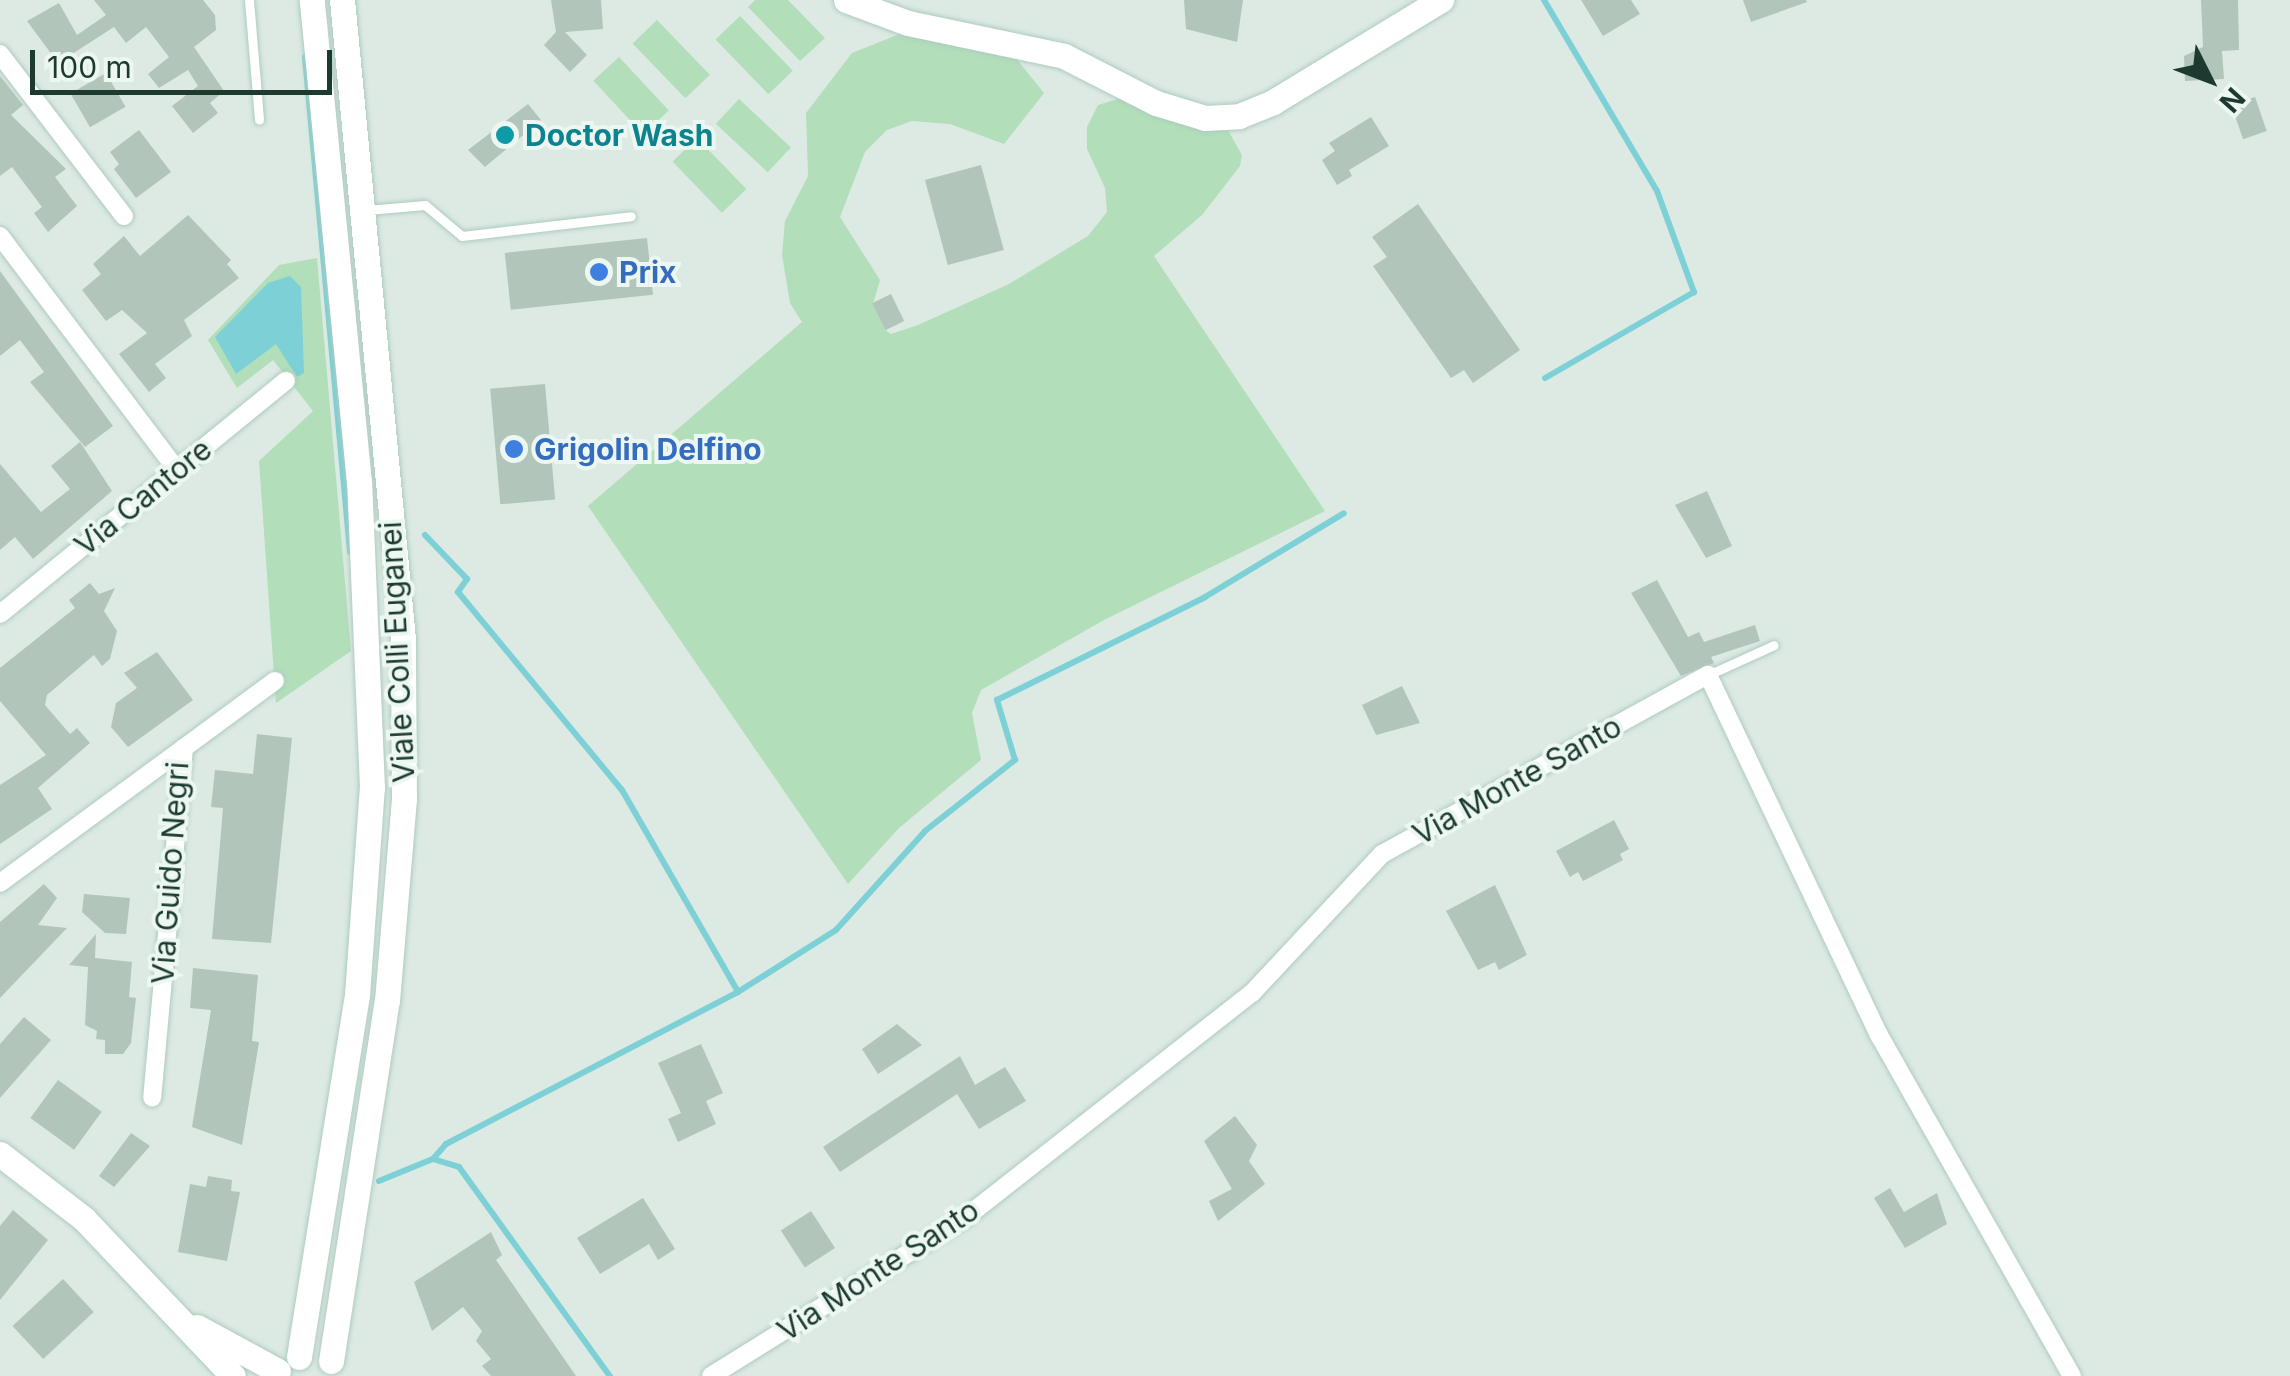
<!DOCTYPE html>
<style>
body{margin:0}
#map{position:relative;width:2290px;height:1376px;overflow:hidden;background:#dceae3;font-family:Inter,sans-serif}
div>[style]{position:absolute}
.green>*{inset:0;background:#b2deba;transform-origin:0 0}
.water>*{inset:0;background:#7cd0d6}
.stream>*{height:6px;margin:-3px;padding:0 3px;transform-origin:3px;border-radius:3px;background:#7cd0d6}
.building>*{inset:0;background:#b1c5bb;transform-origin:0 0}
.roads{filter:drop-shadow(0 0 2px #aecbbe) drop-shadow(0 0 2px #aecbbe)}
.lane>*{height:9px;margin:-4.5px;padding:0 4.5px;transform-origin:4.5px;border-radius:4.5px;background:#fff}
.street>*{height:18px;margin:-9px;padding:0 9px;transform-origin:9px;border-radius:9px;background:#fff}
.secondary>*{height:25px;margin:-12.5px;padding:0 12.5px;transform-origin:12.5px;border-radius:12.5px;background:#fff}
.dots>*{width:28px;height:28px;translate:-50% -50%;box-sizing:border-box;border:5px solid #ecf7f1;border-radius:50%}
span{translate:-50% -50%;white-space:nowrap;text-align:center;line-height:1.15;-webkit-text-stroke:8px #ecf7f1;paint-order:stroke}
.culture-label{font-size:30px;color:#0d838f;font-weight:700}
.left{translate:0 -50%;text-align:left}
.shop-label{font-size:30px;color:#366cbe;font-weight:700}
.street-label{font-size:30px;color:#1c3a30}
.north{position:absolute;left:2160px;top:30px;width:100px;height:100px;-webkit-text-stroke:8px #ecf7f1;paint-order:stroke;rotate:132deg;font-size:28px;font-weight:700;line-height:40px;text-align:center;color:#1c3a30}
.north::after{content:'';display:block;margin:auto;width:35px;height:45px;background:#1c3a30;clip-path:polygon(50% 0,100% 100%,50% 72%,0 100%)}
.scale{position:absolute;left:30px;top:50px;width:302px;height:45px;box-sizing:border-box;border:5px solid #1c3a30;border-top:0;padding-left:12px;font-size:30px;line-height:35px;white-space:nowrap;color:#1c3a30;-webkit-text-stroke:8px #ecf7f1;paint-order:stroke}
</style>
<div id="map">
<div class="green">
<div style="clip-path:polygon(755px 0,788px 0,825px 38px,800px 61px,748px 7px)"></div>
<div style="left:740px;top:16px;width:76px;height:34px;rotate:46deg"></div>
<div style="left:657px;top:20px;width:76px;height:34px;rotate:46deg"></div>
<div style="clip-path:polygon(907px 31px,1007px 47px,1044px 93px,1004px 144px,950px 124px,912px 121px,887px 130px,865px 152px,840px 217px,880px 280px,873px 304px,885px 330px,891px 334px,918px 325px,1009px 284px,1088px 236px,1107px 212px,1105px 188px,1087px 149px,1087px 127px,1098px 105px,1131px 95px,1225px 125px,1242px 155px,1240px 166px,1202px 215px,1154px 256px,1325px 511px,1104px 620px,981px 690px,972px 713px,981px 760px,899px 828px,848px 884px,588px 506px,802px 322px,790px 303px,782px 255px,785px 221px,808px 176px,806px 113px,852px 53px)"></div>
<div style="left:619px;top:57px;width:73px;height:35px;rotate:47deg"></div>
<div style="left:739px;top:99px;width:71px;height:34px;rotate:43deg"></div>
<div style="left:697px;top:138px;width:71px;height:34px;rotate:46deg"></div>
<div style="clip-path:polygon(317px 258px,351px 651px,276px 703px,259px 461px,313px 411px,273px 360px,237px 388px,208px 340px,279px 265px)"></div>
</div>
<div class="water">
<div style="clip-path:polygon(290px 276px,301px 287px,304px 373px,297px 377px,276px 344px,236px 374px,215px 337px,268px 283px)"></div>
</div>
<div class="stream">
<div style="left:1544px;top:0;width:222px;rotate:59.4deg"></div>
<div style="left:1657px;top:191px;width:108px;rotate:69.9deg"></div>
<div style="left:1694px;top:292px;width:172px;rotate:150deg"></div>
<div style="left:305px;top:57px;width:497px;rotate:84.8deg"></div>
<div style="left:425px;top:535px;width:61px;rotate:46.3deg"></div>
<div style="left:467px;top:579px;width:16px;rotate:125deg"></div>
<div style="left:458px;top:592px;width:257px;rotate:50.4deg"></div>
<div style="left:622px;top:790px;width:233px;rotate:60.1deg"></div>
<div style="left:433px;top:1159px;width:20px;rotate:-49deg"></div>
<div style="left:446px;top:1144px;width:329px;rotate:-27.5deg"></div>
<div style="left:738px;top:992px;width:116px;rotate:-32.3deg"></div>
<div style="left:836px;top:930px;width:133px;rotate:-48deg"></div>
<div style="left:925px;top:831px;width:115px;rotate:-38.3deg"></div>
<div style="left:1015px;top:760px;width:63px;rotate:-106.7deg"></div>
<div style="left:997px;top:700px;width:232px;rotate:-26.3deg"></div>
<div style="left:1205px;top:597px;width:162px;rotate:-31.1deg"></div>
<div style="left:379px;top:1181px;width:58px;rotate:-22.2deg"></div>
<div style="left:433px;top:1159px;width:27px;rotate:17deg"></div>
<div style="left:459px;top:1167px;width:258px;rotate:54.2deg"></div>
</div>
<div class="building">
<div style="clip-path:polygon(94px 0,203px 0,215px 15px,216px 30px,194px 47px,224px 91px,210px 103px,218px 113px,193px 133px,172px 106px,198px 86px,188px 70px,159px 88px,148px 74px,169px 57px,146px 27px,126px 43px,114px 27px,58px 63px,27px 21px,59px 3px,77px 35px,106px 15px)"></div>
<div style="clip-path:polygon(551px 0,601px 0,603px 29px,565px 32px,587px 55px,570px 72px,544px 45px,556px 32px)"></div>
<div style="clip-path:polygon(1184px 0,1243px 0,1237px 42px,1186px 29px)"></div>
<div style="clip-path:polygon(1581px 0,1631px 0,1640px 14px,1603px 36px)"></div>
<div style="clip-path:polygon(1743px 0,1806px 0,1807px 2px,1751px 22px)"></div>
<div style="clip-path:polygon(2201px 0,2238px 0,2239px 50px,2222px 51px,2224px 79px,2185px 81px,2184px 56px,2203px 47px)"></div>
<div style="left:106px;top:73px;width:39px;height:41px;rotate:60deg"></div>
<div style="clip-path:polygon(0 76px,23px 105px,11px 115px,66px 169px,55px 177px,77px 206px,48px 232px,34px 213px,42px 207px,12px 167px,0 176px)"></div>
<div style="left:2255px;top:97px;width:36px;height:25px;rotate:71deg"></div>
<div style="clip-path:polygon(528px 104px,541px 120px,485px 167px,468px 150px)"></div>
<div style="clip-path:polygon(1371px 117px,1389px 146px,1349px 170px,1352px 176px,1337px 185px,1322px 160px,1335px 151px,1329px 143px)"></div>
<div style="clip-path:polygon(139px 130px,171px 172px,136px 198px,114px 169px,119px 164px,110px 152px)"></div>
<div style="left:981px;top:165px;width:88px;height:58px;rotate:75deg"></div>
<div style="clip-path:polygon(1418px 204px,1520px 350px,1473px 383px,1464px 370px,1451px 378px,1373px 266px,1387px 257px,1372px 237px)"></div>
<div style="clip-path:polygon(188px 215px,231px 260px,227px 264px,239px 278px,184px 320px,192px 336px,155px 364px,166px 378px,149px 392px,119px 354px,147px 333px,122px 310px,106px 321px,82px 290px,101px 274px,93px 264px,124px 236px,140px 256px)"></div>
<div style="left:647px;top:238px;width:57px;height:143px;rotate:84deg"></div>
<div style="clip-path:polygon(0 271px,113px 426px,85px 447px,30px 382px,44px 372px,20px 340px,0 356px)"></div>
<div style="left:891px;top:294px;width:30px;height:21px;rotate:64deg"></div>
<div style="left:545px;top:384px;width:116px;height:55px;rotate:85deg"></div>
<div style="clip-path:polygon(80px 442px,112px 491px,33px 559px,15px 537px,0 550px,0 464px,41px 512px,70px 489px,51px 466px)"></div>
<div style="clip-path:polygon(1707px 491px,1732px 546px,1706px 558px,1675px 505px)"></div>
<div style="clip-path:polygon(1657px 580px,1688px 637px,1699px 632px,1704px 642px,1755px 625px,1760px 641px,1711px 657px,1714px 663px,1681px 676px,1631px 593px)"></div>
<div style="clip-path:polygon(90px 583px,99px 594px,115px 588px,104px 611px,117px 631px,110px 659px,102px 666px,94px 655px,47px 695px,45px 705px,70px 734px,77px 728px,90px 743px,38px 788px,52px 809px,0 844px,0 785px,46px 755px,0 701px,0 668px,75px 608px,69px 600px)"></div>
<div style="clip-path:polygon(157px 652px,193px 700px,128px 747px,111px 727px,116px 703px,137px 688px,124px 673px)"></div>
<div style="clip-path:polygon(1402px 686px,1420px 723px,1376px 735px,1362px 705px)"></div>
<div style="clip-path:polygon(257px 734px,292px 738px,271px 943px,212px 939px,223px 808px,211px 807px,215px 770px,253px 774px)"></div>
<div style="clip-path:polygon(1614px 820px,1629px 849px,1620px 854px,1623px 860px,1583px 881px,1578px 872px,1570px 877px,1556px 851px)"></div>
<div style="clip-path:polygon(44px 884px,57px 898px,38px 925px,67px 928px,0 998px,0 922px)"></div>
<div style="clip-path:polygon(1495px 885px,1527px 955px,1499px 970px,1495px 962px,1478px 970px,1446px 911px)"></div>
<div style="clip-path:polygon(84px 894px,130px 898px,126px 934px,105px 933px,82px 912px)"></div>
<div style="clip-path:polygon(96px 934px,95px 958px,132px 962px,129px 997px,136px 998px,131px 1043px,123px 1054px,105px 1054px,105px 1040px,96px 1039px,97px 1031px,85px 1025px,88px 967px,69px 965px)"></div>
<div style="clip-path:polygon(193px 968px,258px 975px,252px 1041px,259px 1042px,242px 1145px,192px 1127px,211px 1010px,190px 1008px)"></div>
<div style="clip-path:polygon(24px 1017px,51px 1040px,0 1098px,0 1044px)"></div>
<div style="clip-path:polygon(897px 1024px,922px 1045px,878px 1074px,862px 1049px)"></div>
<div style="clip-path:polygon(701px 1044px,723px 1093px,706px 1101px,716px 1124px,678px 1142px,668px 1119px,681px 1113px,658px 1063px)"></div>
<div style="clip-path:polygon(960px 1056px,975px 1085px,1005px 1067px,1026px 1101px,979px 1129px,957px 1094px,840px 1172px,823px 1147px)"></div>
<div style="left:58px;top:1080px;width:54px;height:47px;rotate:36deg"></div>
<div style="clip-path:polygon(1235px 1116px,1257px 1145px,1249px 1161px,1265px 1184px,1218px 1221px,1209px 1201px,1232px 1189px,1204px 1141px)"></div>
<div style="clip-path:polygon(131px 1133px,150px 1146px,114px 1187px,99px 1176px)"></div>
<div style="clip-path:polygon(208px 1176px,232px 1180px,231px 1191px,240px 1192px,227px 1261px,178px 1252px,190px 1184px,206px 1187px)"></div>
<div style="clip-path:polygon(1890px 1188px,1904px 1212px,1937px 1193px,1947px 1224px,1905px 1248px,1874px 1198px)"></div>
<div style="clip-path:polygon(643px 1198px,675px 1249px,658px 1260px,649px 1244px,600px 1274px,577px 1238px)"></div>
<div style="clip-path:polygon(13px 1210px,48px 1240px,0 1300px,0 1226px)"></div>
<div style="left:811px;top:1211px;width:44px;height:36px;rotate:57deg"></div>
<div style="clip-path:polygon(491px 1232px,502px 1255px,496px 1260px,576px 1376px,491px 1376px,482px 1366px,491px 1359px,476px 1341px,482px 1331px,463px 1307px,432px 1331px,414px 1282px)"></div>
<div style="left:63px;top:1279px;width:45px;height:69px;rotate:47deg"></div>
</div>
<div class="roads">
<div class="lane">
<div style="left:249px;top:0;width:120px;rotate:85.2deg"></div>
<div style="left:367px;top:210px;width:58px;rotate:-4.9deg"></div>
<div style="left:425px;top:205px;width:48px;rotate:40deg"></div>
<div style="left:462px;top:236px;width:170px;rotate:-6.7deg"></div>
<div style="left:1708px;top:675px;width:72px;rotate:-24.4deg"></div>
</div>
<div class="street">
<div style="left:0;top:54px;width:204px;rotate:52.6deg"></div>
<div style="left:0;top:236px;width:293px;rotate:52.9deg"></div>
<div style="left:0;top:614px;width:369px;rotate:-39.2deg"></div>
<div style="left:184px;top:748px;width:113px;rotate:-36.4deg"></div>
<div style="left:0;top:883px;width:228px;rotate:-36.3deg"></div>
<div style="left:184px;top:748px;width:351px;rotate:95.2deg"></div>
<div style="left:711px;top:1376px;width:301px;rotate:-31.9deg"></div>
<div style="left:966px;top:1217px;width:363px;rotate:-38.1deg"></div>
<div style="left:1252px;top:993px;width:190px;rotate:-46.9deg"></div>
<div style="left:1382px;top:854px;width:372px;rotate:-28.8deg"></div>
<div style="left:1708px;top:675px;width:399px;rotate:64.6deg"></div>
<div style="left:1879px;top:1035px;width:392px;rotate:60.5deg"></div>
</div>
<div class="secondary">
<div style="left:846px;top:0;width:66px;rotate:20.4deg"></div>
<div style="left:908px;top:23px;width:159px;rotate:11.9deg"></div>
<div style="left:1064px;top:56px;width:103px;rotate:27.1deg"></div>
<div style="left:1156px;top:103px;width:51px;rotate:17deg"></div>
<div style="left:1205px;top:118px;width:34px;rotate:-3deg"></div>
<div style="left:1239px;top:116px;width:37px;rotate:-22deg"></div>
<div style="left:1273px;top:102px;width:197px;rotate:-31.3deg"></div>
<div style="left:0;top:1154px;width:106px;rotate:37.7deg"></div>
<div style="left:84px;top:1219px;width:216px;rotate:46.5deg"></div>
<div style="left:197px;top:1327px;width:92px;rotate:28.5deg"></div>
<div style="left:299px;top:1357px;width:367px;rotate:-80.9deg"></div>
<div style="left:357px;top:995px;width:208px;rotate:-85.9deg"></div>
<div style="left:372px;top:788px;width:306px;rotate:-92.4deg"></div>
<div style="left:359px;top:482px;width:484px;rotate:-95.6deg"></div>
<div style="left:331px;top:1361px;width:364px;rotate:-81.2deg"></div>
<div style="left:387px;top:1001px;width:203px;rotate:-85.2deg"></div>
<div style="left:404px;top:799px;width:160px;rotate:-90.4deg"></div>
<div style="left:403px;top:639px;width:642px;rotate:-95.45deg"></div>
</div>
</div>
<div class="dots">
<div style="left:505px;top:135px;background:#0f9aa8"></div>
<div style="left:599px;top:272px;background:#3f7fe0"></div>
<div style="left:514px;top:449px;background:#3f7fe0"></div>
</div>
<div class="culture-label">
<span class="left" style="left:525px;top:135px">Doctor Wash</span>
</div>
<div class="shop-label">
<span class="left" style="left:619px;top:272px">Prix</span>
<span class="left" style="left:534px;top:449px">Grigolin Delfino</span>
</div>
<div class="street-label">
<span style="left:143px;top:497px;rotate:-39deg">Via Cantore</span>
<span style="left:397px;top:652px;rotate:-93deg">Viale Colli Euganei</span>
<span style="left:1517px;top:780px;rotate:-29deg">Via Monte Santo</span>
<span style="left:170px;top:873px;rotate:-86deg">Via Guido Negri</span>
<span style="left:878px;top:1270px;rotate:-33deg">Via Monte Santo</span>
</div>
<div class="north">N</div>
<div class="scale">100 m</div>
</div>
